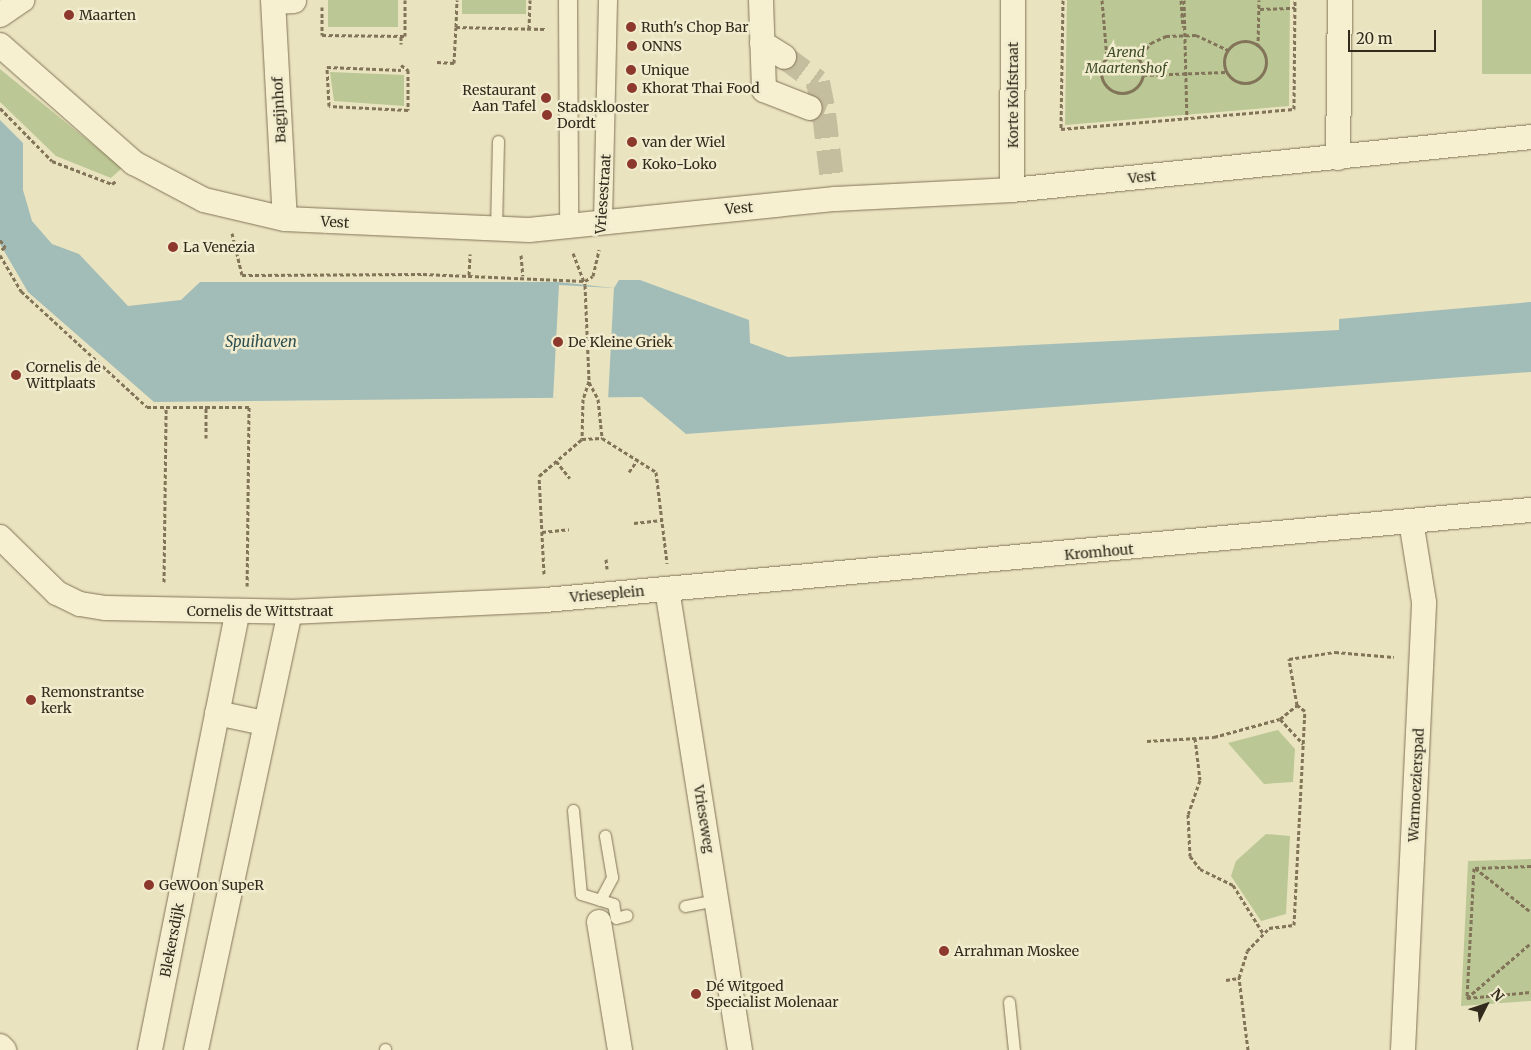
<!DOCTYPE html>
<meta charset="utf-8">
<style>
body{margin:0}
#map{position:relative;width:1531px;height:1050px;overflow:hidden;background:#eae3bf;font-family:Merriweather,serif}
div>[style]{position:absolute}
.green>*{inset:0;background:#bbc794;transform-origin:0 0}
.water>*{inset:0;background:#a2bcb8}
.pier>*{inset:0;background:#eae3bf;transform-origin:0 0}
.minor-tunnel>*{height:24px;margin-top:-12px;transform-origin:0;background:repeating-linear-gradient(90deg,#c5be9e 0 24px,transparent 0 36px)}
.path>*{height:3px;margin-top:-1.5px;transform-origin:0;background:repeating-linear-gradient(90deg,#827459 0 4px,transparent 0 6.5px)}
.path>.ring{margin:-1.5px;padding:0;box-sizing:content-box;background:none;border:3px solid #827459;border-radius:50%}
.roads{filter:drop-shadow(0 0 1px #827459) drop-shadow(0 0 1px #827459)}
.service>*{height:11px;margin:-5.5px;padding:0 5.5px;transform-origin:5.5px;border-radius:5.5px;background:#f6f0d1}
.pedestrian>*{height:18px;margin:-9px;padding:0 9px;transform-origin:9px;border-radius:9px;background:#f6f0d1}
.minor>*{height:24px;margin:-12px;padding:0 12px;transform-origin:12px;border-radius:12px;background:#f6f0d1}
.dots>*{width:14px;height:14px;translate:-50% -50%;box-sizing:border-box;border:2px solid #f2ecce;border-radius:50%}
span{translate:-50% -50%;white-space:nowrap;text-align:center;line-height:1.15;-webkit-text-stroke:5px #f2ecce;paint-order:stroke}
.poi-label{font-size:14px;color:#322a1c}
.left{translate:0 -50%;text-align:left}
.right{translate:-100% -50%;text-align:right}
.park-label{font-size:14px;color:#3e4d24;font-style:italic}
.street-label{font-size:14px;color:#322a1c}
.water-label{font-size:15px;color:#2c4f51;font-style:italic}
.north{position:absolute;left:1461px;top:980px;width:50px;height:50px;-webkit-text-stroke:4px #f2ecce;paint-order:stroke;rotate:49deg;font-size:14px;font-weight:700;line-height:20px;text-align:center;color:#322a1c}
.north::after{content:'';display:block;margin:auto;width:18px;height:22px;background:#322a1c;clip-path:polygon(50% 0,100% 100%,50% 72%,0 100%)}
.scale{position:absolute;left:1348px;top:30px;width:88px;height:22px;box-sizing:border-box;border:2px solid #322a1c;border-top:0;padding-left:6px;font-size:15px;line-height:18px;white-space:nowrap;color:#322a1c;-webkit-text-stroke:4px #f2ecce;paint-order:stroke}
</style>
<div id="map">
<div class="green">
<div style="left:328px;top:0;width:70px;height:27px"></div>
<div style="left:462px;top:0;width:64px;height:14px"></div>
<div style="clip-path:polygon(1067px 0,1290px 0,1289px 106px,1065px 125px)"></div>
<div style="left:1482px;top:0;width:49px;height:74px"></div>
<div style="clip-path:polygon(0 69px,122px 168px,111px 178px,56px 156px,0 102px)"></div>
<div style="clip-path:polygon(330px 72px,404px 75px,404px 106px,334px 101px)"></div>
<div style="clip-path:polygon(1278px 730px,1295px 749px,1293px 782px,1264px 784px,1228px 743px)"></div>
<div style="clip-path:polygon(1266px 834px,1290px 836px,1286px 914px,1261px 921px,1231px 876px,1236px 861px)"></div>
<div style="clip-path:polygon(1531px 859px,1531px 1001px,1461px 1006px,1468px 861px)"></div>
</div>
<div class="water">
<div style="clip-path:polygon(0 120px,23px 143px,23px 190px,32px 221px,52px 244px,79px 254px,128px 306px,181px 300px,200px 282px,558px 282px,614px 288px,619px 280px,640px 280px,749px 320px,750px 343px,788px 357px,1339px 330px,1339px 319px,1531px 302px,1531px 372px,686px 434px,642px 397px,154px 402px,28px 292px,0 244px)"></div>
</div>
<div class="pier">
<div style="left:559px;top:285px;width:55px;height:113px;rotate:3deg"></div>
</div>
<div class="minor-tunnel">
<div style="left:784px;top:57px;width:42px;rotate:36.3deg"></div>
<div style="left:818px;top:82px;width:33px;rotate:79deg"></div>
<div style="left:810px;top:108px;width:15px;rotate:23deg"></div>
<div style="left:824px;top:114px;width:66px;rotate:83.1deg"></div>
</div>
<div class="path">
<div style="left:1063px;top:0;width:129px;rotate:90.9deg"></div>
<div style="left:1061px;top:129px;width:234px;rotate:-4.9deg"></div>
<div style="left:1294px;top:109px;width:109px;rotate:-89.5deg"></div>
<div style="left:1102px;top:0;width:58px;rotate:85.1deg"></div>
<div style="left:1181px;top:0;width:27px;rotate:86deg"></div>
<div style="left:1184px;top:0;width:119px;rotate:88.6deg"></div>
<div style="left:322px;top:7px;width:28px;rotate:90deg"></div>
<div style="left:322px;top:35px;width:83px;rotate:0.7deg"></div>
<div style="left:405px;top:36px;width:36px;rotate:-90deg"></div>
<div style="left:1260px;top:9px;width:35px;rotate:-2deg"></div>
<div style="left:456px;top:27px;width:27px;rotate:-88deg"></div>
<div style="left:529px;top:29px;width:29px;rotate:-88deg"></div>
<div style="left:401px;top:36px;width:8px;rotate:90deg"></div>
<div class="ring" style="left:1224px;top:41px;width:39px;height:39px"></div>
<div style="left:1258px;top:47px;width:47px;rotate:-88.8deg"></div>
<div class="ring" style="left:1101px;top:51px;width:39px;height:39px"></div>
<div style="left:1138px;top:59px;width:21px;rotate:-51deg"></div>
<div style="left:1151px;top:43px;width:17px;rotate:-25deg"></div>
<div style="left:1166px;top:36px;width:30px;rotate:-2deg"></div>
<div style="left:1196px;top:35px;width:35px;rotate:25deg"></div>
<div style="left:437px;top:62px;width:17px;rotate:3deg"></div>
<div style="left:454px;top:63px;width:36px;rotate:-87deg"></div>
<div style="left:456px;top:27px;width:89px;rotate:1.3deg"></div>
<div style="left:401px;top:65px;width:9px;rotate:36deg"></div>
<div style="left:408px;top:70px;width:40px;rotate:90deg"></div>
<div style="left:408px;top:110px;width:79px;rotate:-177.1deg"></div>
<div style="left:329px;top:106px;width:39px;rotate:-93deg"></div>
<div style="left:327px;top:67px;width:74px;rotate:2.3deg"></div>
<div style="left:1143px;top:75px;width:83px;rotate:-2.1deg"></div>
<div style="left:0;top:108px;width:74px;rotate:45.5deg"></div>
<div style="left:52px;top:161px;width:64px;rotate:21deg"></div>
<div style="left:112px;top:184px;width:5px;rotate:-37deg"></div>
<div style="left:232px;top:233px;width:43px;rotate:76.6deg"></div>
<div style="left:242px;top:275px;width:181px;rotate:-0.3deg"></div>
<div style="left:423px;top:274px;width:162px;rotate:2.5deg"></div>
<div style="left:0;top:240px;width:9px;rotate:54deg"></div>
<div style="left:5px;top:247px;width:6px;rotate:141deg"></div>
<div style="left:573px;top:253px;width:34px;rotate:69deg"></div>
<div style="left:585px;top:285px;width:96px;rotate:87.6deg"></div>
<div style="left:589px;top:381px;width:19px;rotate:108deg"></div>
<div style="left:583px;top:399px;width:40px;rotate:91.4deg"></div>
<div style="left:0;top:255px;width:42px;rotate:59.7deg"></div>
<div style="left:21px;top:291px;width:171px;rotate:42.6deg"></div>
<div style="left:147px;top:407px;width:102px"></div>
<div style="left:249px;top:407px;width:179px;rotate:90.6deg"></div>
<div style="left:521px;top:255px;width:21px;rotate:85deg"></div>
<div style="left:469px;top:275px;width:21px;rotate:-87deg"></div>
<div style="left:585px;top:281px;width:9px;rotate:-32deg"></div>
<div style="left:593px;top:276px;width:27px;rotate:-77deg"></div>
<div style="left:589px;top:382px;width:19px;rotate:62deg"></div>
<div style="left:598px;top:399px;width:39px;rotate:84deg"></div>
<div style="left:206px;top:438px;width:31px;rotate:-90deg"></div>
<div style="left:556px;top:461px;width:22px;rotate:51deg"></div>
<div style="left:629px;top:472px;width:16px;rotate:-55deg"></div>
<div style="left:634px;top:523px;width:28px;rotate:-6deg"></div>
<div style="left:542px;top:532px;width:27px;rotate:-6deg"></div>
<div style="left:606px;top:559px;width:10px;rotate:84deg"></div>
<div style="left:544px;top:574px;width:98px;rotate:-92.9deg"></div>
<div style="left:539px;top:476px;width:57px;rotate:-40.7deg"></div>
<div style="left:582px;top:439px;width:20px;rotate:-3deg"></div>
<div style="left:602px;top:438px;width:64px;rotate:32.2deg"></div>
<div style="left:656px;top:472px;width:92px;rotate:83.1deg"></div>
<div style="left:164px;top:582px;width:175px;rotate:-89.3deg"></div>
<div style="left:1280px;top:719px;width:34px;rotate:47deg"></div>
<div style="left:1195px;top:738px;width:42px;rotate:83.2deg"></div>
<div style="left:1200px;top:780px;width:36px;rotate:109deg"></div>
<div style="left:1188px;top:814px;width:42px;rotate:87.3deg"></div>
<div style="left:1190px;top:856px;width:16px;rotate:52deg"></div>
<div style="left:1200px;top:869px;width:37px;rotate:26deg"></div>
<div style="left:1233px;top:885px;width:57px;rotate:58deg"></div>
<div style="left:1147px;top:741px;width:67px;rotate:-3.4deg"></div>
<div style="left:1214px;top:737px;width:68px;rotate:-15.3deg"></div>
<div style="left:1280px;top:719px;width:22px;rotate:-39deg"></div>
<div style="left:1297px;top:705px;width:47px;rotate:-99.9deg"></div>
<div style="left:1289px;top:659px;width:47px;rotate:-8.7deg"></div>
<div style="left:1335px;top:652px;width:59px;rotate:4.8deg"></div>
<div style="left:1531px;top:866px;width:57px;rotate:178deg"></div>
<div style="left:1474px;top:868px;width:130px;rotate:93.1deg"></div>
<div style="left:1467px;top:998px;width:64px;rotate:-5.4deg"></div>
<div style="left:1475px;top:868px;width:71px;rotate:38.2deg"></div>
<div style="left:1226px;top:980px;width:13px;rotate:-9deg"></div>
<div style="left:1467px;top:998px;width:84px;rotate:-40.7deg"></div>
<div style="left:1248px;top:1050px;width:73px;rotate:-97.1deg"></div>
<div style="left:1239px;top:978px;width:28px;rotate:-73deg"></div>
<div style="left:1247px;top:951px;width:32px;rotate:-46deg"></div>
<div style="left:1269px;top:928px;width:25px;rotate:-7deg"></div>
<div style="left:1294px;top:925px;width:214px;rotate:-87.1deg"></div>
<div style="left:1305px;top:711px;width:10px;rotate:-143deg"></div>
</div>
<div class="roads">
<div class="service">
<div style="left:496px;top:229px;width:88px;rotate:-88.7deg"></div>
<div style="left:573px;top:810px;width:84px;rotate:84.6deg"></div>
<div style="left:581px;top:894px;width:34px;rotate:17deg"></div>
<div style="left:613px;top:904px;width:14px;rotate:78deg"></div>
<div style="left:616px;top:918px;width:11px;rotate:-15deg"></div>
<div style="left:600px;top:900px;width:26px;rotate:-62deg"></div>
<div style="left:612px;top:877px;width:42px;rotate:-99.7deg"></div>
<div style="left:685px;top:906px;width:33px;rotate:-11deg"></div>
<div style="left:1009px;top:1002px;width:48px;rotate:84.1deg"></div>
<div style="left:385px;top:1050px;width:1px;rotate:-90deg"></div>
</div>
<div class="pedestrian">
<div style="left:568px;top:0;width:224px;rotate:89.7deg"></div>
<div style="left:603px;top:221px;width:221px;rotate:-88.7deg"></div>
</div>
<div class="minor">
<div style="left:273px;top:0;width:219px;rotate:86.9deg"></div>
<div style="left:761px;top:0;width:90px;rotate:88.1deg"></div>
<div style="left:764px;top:90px;width:49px;rotate:21.4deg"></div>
<div style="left:274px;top:2px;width:20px;rotate:-3deg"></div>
<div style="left:0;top:15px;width:27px;rotate:-34deg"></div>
<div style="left:762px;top:43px;width:26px;rotate:32deg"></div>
<div style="left:0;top:45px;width:179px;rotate:41.4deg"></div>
<div style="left:134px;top:163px;width:79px;rotate:27.9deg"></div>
<div style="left:204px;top:200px;width:83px;rotate:13.2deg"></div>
<div style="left:285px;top:219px;width:244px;rotate:2.6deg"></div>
<div style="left:529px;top:230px;width:308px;rotate:-5.8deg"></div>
<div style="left:835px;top:199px;width:177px;rotate:-2.9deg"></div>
<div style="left:1012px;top:190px;width:522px;rotate:-5.83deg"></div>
<div style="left:1338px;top:158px;width:158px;rotate:-89.3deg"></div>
<div style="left:1012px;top:190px;width:190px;rotate:-89.7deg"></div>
<div style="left:0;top:537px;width:80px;rotate:44.5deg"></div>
<div style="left:57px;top:593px;width:25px;rotate:26deg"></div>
<div style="left:80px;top:604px;width:26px;rotate:9deg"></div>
<div style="left:106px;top:608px;width:184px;rotate:1.2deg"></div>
<div style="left:290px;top:612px;width:255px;rotate:-2.7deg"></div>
<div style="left:545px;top:600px;width:990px;rotate:-5.22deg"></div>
<div style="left:667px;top:589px;width:467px;rotate:81deg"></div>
<div style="left:217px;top:713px;width:48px;rotate:12deg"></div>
<div style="left:599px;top:922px;width:130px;rotate:80.7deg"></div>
<div style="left:0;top:1046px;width:6px;rotate:45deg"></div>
<div style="left:150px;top:1050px;width:448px;rotate:-78.7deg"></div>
<div style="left:196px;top:1050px;width:448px;rotate:-77.9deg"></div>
<div style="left:1403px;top:1050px;width:448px;rotate:-87.3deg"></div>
<div style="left:1424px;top:602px;width:82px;rotate:-99.1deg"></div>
</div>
</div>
<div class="dots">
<div style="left:69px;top:15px;background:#8c382d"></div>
<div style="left:631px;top:27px;background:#8c382d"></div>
<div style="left:632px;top:46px;background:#8c382d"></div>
<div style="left:631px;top:70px;background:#8c382d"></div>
<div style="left:632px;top:88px;background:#8c382d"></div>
<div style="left:546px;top:98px;background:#8c382d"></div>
<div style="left:547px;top:115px;background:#8c382d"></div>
<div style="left:632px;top:142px;background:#8c382d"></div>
<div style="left:632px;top:164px;background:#8c382d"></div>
<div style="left:173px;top:247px;background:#8c382d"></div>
<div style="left:558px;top:342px;background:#8c382d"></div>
<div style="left:16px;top:375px;background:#8c382d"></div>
<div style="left:31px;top:700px;background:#8c382d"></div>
<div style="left:149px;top:885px;background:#8c382d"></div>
<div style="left:944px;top:951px;background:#8c382d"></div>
<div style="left:696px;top:994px;background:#8c382d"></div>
</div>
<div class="poi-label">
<span class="left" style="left:79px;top:15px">Maarten</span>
<span class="left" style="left:641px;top:27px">Ruth's Chop Bar</span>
<span class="left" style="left:642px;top:46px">ONNS</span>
<span class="left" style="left:641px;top:70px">Unique</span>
<span class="left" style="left:642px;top:88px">Khorat Thai Food</span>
<span class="right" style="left:536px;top:98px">Restaurant<br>Aan Tafel</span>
<span class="left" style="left:557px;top:115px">Stadsklooster<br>Dordt</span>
<span class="left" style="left:642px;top:142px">van der Wiel</span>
<span class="left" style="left:642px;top:164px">Koko-Loko</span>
<span class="left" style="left:183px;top:247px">La Venezia</span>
<span class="left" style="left:568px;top:342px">De Kleine Griek</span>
<span class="left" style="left:26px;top:375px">Cornelis de<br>Wittplaats</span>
<span class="left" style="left:41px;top:700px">Remonstrantse<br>kerk</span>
<span class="left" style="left:159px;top:885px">GeWOon SupeR</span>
<span class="left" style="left:954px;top:951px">Arrahman Moskee</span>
<span class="left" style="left:706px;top:994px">Dé Witgoed<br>Specialist Molenaar</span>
</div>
<div class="park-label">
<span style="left:1126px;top:60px">Arend<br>Maartenshof</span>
</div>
<div class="street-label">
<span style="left:1013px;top:95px;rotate:-90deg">Korte Kolfstraat</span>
<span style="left:279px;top:110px;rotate:-93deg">Bagijnhof</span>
<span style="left:1142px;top:177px;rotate:-6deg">Vest</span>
<span style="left:603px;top:194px;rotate:-86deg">Vriesestraat</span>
<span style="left:739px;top:208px;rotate:-5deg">Vest</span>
<span style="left:335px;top:222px;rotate:3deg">Vest</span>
<span style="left:1099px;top:552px;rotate:-5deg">Kromhout</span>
<span style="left:607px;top:594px;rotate:-5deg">Vrieseplein</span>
<span style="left:260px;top:611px">Cornelis de Wittstraat</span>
<span style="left:1416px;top:785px;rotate:-87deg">Warmoezierspad</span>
<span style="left:704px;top:819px;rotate:81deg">Vrieseweg</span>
<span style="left:172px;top:940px;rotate:-79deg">Blekersdijk</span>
</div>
<div class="water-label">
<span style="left:261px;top:342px">Spuihaven</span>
</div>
<div class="north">N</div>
<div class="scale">20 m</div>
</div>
